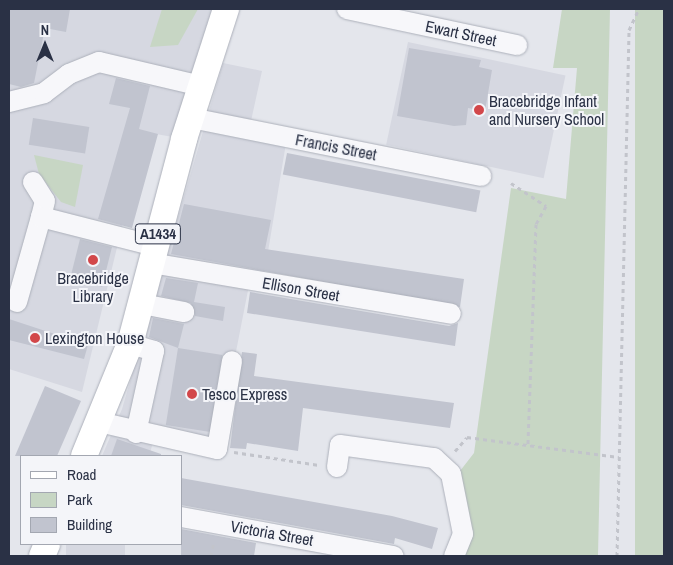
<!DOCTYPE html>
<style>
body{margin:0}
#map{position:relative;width:673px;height:565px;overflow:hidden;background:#e4e6ec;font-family:"Archivo Narrow",sans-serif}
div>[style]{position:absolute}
.built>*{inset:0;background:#d6d8e1;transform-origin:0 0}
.green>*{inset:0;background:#c7d6c4;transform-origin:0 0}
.building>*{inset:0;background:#c1c4cf;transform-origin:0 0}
.path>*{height:3px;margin-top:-1.5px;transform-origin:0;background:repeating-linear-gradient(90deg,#c2c4cb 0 4px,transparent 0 8px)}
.roads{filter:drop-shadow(0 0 1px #acb0ba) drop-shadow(0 0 1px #acb0ba)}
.minor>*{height:20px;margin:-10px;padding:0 10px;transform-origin:10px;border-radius:10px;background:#f7f7fa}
.major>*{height:26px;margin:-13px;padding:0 13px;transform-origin:13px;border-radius:13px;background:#fff}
.dots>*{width:14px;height:14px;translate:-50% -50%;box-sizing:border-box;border:2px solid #f4f5f9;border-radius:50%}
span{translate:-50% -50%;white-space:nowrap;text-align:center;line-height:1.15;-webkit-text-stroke:4px #f4f5f9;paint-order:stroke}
.shield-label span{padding:1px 4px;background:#f4f5f9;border:1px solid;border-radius:4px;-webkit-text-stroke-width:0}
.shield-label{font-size:15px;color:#2a3145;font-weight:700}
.street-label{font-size:16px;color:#2a3145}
.poi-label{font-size:16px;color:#2a3145}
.left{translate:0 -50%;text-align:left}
.frame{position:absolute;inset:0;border:10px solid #2a3145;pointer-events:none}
.legend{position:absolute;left:20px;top:455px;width:162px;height:90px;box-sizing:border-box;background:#f4f5f9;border:1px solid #a3a7b1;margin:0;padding:6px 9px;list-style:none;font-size:15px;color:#2a3145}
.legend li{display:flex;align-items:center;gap:10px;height:25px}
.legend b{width:25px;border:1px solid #a3a7b1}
.north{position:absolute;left:20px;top:20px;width:50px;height:50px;-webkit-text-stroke:4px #f4f5f9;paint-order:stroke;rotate:0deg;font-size:14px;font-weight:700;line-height:20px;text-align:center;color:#2a3145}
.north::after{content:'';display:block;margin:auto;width:18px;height:22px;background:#2a3145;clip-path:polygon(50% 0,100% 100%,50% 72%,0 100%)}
</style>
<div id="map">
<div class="built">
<div style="clip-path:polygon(9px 9px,226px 9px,184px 139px,145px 132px,82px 392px,9px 369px)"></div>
<div style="left:408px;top:42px;width:161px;height:105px;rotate:12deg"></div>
<div style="clip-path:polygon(223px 63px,262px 71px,249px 130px,287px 137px,263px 282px,250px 280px,217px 449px,154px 439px,149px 456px,102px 456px,122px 409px)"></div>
<div style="left:66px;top:544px;width:59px;height:12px"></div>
</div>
<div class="green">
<div style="clip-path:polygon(162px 9px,198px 9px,178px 45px,150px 47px)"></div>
<div style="clip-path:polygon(562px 9px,610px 9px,598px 556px,460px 556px,460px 471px,474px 453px,511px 188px,566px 199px,577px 68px,553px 68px)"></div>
<div style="left:635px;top:9px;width:29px;height:547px"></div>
<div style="clip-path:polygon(34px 155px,83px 165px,75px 207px,61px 202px,39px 174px)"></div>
</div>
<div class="building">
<div style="clip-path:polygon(9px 9px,70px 9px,66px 32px,45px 28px,34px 83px,21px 87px,9px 84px)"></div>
<div style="clip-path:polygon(409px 48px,481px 60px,479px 67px,492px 70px,485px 111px,468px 108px,466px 125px,454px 126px,397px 116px)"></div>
<div style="clip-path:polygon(116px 78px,150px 86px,139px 129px,158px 134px,132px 228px,98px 219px,130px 108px,109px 104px)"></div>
<div style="left:33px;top:118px;width:57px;height:27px;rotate:9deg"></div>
<div style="left:287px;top:153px;width:197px;height:22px;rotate:11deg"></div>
<div style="clip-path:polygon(184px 204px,271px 220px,265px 249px,464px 279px,460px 307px,171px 254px)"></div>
<div style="left:80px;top:239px;width:33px;height:41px;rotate:14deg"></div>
<div style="clip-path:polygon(166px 278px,198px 283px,194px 302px,225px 307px,223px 321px,195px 316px,191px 303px,161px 296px)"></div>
<div style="clip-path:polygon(250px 292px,449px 326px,458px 323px,455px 346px,247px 313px)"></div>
<div style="clip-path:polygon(153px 318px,184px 324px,178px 348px,149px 337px)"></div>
<div style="clip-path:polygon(9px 319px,88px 345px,84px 359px,9px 340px)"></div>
<div style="left:178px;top:348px;width:45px;height:78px;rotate:9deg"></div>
<div style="clip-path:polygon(242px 352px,257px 354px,254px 376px,454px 403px,450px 428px,303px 408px,298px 451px,247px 443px,246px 449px,230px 448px)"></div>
<div style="clip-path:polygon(45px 386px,81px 401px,57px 456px,15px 456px)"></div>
<div style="clip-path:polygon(117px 439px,161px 454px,161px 456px,111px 456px)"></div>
<div style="clip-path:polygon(181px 478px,392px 516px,438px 528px,432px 549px,395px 538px,394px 544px,181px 505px)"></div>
<div style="clip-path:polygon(181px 529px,256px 543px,254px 556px,181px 556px)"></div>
</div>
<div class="path">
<div style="left:511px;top:183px;width:42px;rotate:33.3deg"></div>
<div style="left:546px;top:206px;width:21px;rotate:119deg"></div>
<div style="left:536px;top:224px;width:221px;rotate:92.1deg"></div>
<div style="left:455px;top:451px;width:18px;rotate:-49deg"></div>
<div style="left:467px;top:437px;width:153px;rotate:7.5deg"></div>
<div style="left:234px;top:452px;width:86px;rotate:8.7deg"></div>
<div style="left:211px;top:556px;width:15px;rotate:-79deg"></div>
<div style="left:617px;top:556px;width:526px;rotate:-88.69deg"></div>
<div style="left:629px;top:30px;width:23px;rotate:-65deg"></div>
</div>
<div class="roads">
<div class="minor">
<div style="left:347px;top:9px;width:174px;rotate:12deg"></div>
<div style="left:9px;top:102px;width:36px;rotate:-14deg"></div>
<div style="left:44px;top:93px;width:31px;rotate:-37deg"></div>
<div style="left:69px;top:74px;width:32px;rotate:-22deg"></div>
<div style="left:99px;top:62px;width:105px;rotate:13.2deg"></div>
<div style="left:191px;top:118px;width:296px;rotate:11.3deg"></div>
<div style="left:33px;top:182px;width:22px;rotate:58deg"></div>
<div style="left:45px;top:201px;width:16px;rotate:104deg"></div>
<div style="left:151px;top:263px;width:304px;rotate:9.6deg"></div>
<div style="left:17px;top:302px;width:88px;rotate:-74.2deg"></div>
<div style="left:41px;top:217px;width:118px;rotate:14.3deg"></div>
<div style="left:142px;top:304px;width:43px;rotate:10.8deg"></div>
<div style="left:130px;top:344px;width:25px;rotate:16deg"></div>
<div style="left:154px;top:351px;width:84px;rotate:102.4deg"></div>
<div style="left:99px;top:422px;width:121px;rotate:12.9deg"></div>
<div style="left:217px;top:449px;width:89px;rotate:-80.3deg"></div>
<div style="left:337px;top:467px;width:22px;rotate:-82deg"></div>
<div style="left:340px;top:445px;width:95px;rotate:7.9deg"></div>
<div style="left:434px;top:458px;width:23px;rotate:43deg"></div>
<div style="left:451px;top:474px;width:61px;rotate:78.7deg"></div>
<div style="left:463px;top:534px;width:24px;rotate:112deg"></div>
<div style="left:181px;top:517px;width:216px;rotate:10.4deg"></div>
</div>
<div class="major">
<div style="left:84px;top:456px;width:121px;rotate:-67.7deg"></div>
<div style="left:130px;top:344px;width:212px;rotate:-75.2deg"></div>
<div style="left:184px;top:139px;width:137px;rotate:-72.1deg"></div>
<div style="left:42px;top:556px;width:13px;rotate:-67deg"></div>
</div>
</div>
<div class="dots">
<div style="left:479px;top:110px;background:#d2474a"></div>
<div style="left:93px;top:260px;background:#d2474a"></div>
<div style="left:35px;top:338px;background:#d2474a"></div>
<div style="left:192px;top:394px;background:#d2474a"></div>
</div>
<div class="shield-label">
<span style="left:158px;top:234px">A1434</span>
</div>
<div class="street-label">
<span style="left:461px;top:33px;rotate:12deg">Ewart Street</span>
<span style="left:336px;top:147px;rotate:11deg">Francis Street</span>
<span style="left:301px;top:289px;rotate:10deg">Ellison Street</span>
<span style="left:272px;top:533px;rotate:10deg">Victoria Street</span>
</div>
<div class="poi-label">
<span class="left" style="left:489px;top:110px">Bracebridge Infant<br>and Nursery School</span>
<span style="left:93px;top:287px">Bracebridge<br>Library</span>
<span class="left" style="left:45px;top:338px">Lexington House</span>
<span class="left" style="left:202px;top:394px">Tesco Express</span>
</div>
<div class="frame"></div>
<ul class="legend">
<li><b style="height:6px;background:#fff"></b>Road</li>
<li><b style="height:14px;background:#c7d6c4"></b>Park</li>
<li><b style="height:14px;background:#c1c4cf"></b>Building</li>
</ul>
<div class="north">N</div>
</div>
